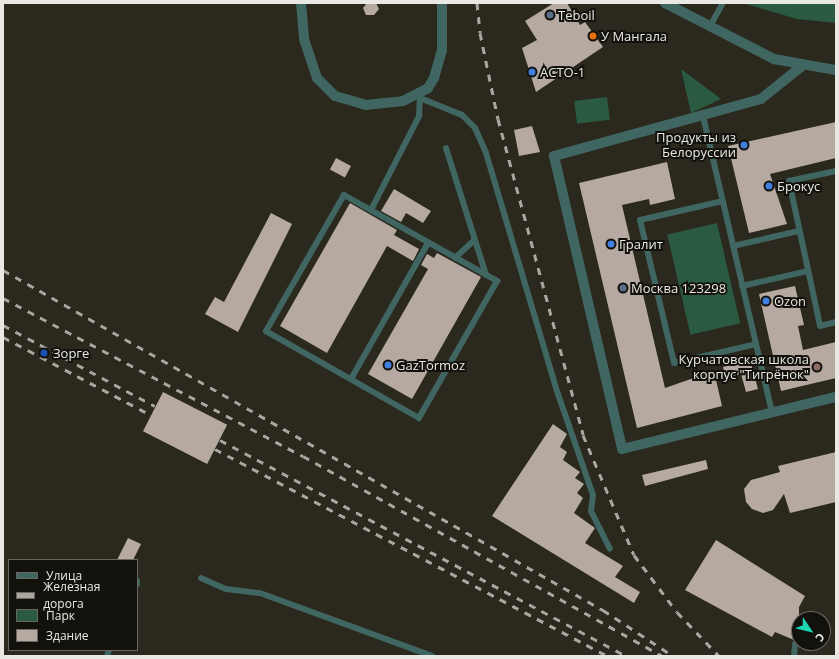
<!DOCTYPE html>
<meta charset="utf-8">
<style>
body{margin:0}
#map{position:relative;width:839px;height:659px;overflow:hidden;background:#2b281e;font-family:"Open Sans",sans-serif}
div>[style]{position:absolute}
.green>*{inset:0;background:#2a5b41;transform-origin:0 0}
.building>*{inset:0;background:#b5a9a1;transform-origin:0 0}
.service>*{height:6px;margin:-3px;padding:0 3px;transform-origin:3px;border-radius:3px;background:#406662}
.minor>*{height:10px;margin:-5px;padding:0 5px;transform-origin:5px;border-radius:5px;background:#406662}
.tertiary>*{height:10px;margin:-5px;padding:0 5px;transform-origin:5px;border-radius:5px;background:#406662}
.rail>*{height:3px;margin-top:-1.5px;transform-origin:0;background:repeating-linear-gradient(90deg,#a9a79f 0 7px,transparent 0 14px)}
.dots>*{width:11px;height:11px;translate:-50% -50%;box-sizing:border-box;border:2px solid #12110c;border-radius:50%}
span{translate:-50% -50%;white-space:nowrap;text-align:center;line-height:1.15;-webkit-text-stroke:4px #12110c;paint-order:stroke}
.poi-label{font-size:13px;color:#eae8e2}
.left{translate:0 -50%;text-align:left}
.right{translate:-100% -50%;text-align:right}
.frame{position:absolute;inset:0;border:4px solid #eae8e2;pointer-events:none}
.legend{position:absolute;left:8px;top:559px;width:130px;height:92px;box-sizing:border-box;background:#12110c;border:1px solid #686762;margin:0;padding:5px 7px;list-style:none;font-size:12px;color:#eae8e2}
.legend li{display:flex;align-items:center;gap:8px;height:20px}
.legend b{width:20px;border:1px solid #686762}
.north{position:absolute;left:791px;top:611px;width:40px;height:40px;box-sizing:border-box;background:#12110c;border:1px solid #686762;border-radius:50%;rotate:125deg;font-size:11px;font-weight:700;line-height:16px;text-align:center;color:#eae8e2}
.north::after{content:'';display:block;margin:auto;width:14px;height:18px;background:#1cd5b1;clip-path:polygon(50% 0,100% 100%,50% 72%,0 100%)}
</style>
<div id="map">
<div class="green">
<div style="clip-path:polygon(743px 3px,836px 3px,836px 23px,797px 19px)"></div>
<div style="clip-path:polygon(681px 69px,721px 99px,691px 113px)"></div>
<div style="left:607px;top:97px;width:23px;height:33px;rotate:83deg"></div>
<div style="left:717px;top:223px;width:103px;height:51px;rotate:77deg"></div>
</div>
<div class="building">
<div style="clip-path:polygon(367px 3px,376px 3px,379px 9px,374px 15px,366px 15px,363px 8px)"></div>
<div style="clip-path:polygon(554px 3px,567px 3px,580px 25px,585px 22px,603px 47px,536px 92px,522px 48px,537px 40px,525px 21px)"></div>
<div style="clip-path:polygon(836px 122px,836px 158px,770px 174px,787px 224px,749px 233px,728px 146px)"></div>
<div style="clip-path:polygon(532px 126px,540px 152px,519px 156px,514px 130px)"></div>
<div style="left:336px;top:158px;width:17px;height:13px;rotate:28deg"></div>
<div style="clip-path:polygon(667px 162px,675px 199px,650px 205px,649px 199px,622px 205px,665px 388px,714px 371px,722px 406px,637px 428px,579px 183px)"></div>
<div style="clip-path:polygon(394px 189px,431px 211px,423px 223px,406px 213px,401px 222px,381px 211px)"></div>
<div style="clip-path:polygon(350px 203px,397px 230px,394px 235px,419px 249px,413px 261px,387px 246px,327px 353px,280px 326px)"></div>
<div style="clip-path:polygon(271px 213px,292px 224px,238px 332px,205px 314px,215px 297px,224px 302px)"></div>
<div style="clip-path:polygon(437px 253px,481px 277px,412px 399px,368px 374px,428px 269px,421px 265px,427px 254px,434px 258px)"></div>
<div style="clip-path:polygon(795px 286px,804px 325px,798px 326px,803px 350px,836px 342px,836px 378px,781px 391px,759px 294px)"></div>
<div style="clip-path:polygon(750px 360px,758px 389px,746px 392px,741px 374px,726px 378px,723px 367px)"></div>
<div style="left:163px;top:392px;width:72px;height:44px;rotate:27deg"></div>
<div style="clip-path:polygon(553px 424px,567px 434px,560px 447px,567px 452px,563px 460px,580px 472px,575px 478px,584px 484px,577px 493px,583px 498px,574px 513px,595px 528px,585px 543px,623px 566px,615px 577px,640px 592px,634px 603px,492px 516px)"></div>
<div style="clip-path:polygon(836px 452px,836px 502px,790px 513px,784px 494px,773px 510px,763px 513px,752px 509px,746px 502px,744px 489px,751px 480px,780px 472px,778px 466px)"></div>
<div style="clip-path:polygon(706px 460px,708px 469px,645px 486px,642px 475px)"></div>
<div style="clip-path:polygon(128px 538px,141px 544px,133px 560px,117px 560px)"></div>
<div style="clip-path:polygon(716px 540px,805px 596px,799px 607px,799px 642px,775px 632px,772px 637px,685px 590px)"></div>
</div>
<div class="service">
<div style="left:709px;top:28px;width:29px;rotate:-61deg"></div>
<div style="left:420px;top:98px;width:45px;rotate:22deg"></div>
<div style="left:462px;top:115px;width:18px;rotate:45deg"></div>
<div style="left:475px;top:128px;width:27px;rotate:66deg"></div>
<div style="left:486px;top:153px;width:252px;rotate:73.4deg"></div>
<div style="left:558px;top:394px;width:107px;rotate:70.9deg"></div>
<div style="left:593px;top:495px;width:16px;rotate:97deg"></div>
<div style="left:591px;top:511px;width:42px;rotate:63.4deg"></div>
<div style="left:703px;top:116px;width:305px;rotate:76.9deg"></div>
<div style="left:446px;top:148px;width:133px;rotate:72.5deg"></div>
<div style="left:836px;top:171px;width:48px;rotate:168deg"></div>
<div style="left:789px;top:181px;width:148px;rotate:77.9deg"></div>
<div style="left:820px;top:326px;width:16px;rotate:-14deg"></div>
<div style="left:344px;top:195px;width:176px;rotate:29.3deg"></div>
<div style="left:497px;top:281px;width:158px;rotate:119.7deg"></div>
<div style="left:419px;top:418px;width:176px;rotate:-150.4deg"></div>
<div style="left:266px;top:331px;width:157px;rotate:-60.2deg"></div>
<div style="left:723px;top:201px;width:85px;rotate:167.1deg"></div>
<div style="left:640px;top:220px;width:147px;rotate:76.6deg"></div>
<div style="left:674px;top:363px;width:84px;rotate:-13deg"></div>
<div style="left:371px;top:210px;width:106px;rotate:-62.9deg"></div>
<div style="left:419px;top:116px;width:21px;rotate:-87deg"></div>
<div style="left:733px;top:246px;width:68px;rotate:-12.8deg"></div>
<div style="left:455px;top:258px;width:25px;rotate:-43deg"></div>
<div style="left:742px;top:286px;width:68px;rotate:-12.8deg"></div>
<div style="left:351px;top:379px;width:156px;rotate:-60.5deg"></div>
<div style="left:201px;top:578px;width:27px;rotate:24deg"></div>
<div style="left:226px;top:589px;width:34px;rotate:7deg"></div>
<div style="left:260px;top:593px;width:183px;rotate:20.1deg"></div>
<div style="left:137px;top:581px;width:3px;rotate:90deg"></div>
<div style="left:107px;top:656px;width:6px;rotate:-72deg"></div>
<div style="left:794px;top:656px;width:12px;rotate:-85deg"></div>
</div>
<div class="minor">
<div style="left:301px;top:3px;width:36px;rotate:85deg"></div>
<div style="left:304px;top:39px;width:41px;rotate:71.6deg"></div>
<div style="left:317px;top:78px;width:25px;rotate:45deg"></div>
<div style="left:335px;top:96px;width:32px;rotate:16deg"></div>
<div style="left:366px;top:105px;width:37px;rotate:-6deg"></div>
<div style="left:403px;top:101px;width:28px;rotate:-27deg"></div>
<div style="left:428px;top:88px;width:12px;rotate:-59deg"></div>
<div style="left:434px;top:78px;width:29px;rotate:-74deg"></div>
<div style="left:442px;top:50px;width:47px;rotate:-90deg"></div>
<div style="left:802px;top:66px;width:53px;rotate:141.2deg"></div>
<div style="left:761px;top:99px;width:215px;rotate:164.6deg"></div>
<div style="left:554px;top:156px;width:301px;rotate:76.9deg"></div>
<div style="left:622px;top:449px;width:220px;rotate:-13.7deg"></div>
</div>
<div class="tertiary">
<div style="left:665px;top:3px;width:123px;rotate:27.2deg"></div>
<div style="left:774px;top:59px;width:63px;rotate:10.1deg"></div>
</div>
<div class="rail">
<div style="left:477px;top:3px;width:30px;rotate:84deg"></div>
<div style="left:480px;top:33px;width:88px;rotate:78.2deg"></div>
<div style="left:498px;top:119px;width:327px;rotate:74.9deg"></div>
<div style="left:583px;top:435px;width:130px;rotate:67deg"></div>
<div style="left:634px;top:555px;width:71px;rotate:53deg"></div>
<div style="left:677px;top:612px;width:61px;rotate:46.3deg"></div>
<div style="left:3px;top:270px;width:690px;rotate:29.54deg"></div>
<div style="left:603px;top:610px;width:84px;rotate:33.3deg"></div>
<div style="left:3px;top:298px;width:339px;rotate:27.8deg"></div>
<div style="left:303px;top:456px;width:411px;rotate:29.1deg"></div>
<div style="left:3px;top:325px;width:172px;rotate:28.1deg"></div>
<div style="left:3px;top:337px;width:167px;rotate:27.8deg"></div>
<div style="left:220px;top:440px;width:460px;rotate:28deg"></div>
<div style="left:215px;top:449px;width:444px;rotate:27.8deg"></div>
</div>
<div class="dots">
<div style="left:550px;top:15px;background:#5c6f8a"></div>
<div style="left:593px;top:36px;background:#e8710a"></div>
<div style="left:532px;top:72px;background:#3f7fe0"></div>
<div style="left:744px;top:145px;background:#3f7fe0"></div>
<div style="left:769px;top:186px;background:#3f7fe0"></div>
<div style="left:611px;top:244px;background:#3f7fe0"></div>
<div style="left:623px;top:288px;background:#5c6f8a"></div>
<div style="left:766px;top:301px;background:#3f7fe0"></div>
<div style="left:44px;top:353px;background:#1a4fb4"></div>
<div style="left:388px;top:365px;background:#3f7fe0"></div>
<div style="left:817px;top:367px;background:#8d6e63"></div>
</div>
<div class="poi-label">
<span class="left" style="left:558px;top:15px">Teboil</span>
<span class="left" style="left:601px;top:36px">У Мангала</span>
<span class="left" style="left:540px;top:72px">АСТО-1</span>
<span class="right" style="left:736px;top:145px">Продукты из<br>Белоруссии</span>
<span class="left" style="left:777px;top:186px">Брокус</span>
<span class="left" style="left:619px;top:244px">Гралит</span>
<span class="left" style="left:631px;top:288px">Москва 123298</span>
<span class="left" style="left:774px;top:301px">Ozon</span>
<span class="left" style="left:53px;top:353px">Зорге</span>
<span class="right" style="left:809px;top:367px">Курчатовская школа<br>корпус "Тигрёнок"</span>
<span class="left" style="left:396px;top:365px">GazTormoz</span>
</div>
<div class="frame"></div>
<ul class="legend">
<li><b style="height:5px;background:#406662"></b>Улица</li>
<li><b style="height:5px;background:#a9a79f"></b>Железная дорога</li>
<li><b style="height:11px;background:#2a5b41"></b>Парк</li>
<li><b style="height:11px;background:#b5a9a1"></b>Здание</li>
</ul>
<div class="north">С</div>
</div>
